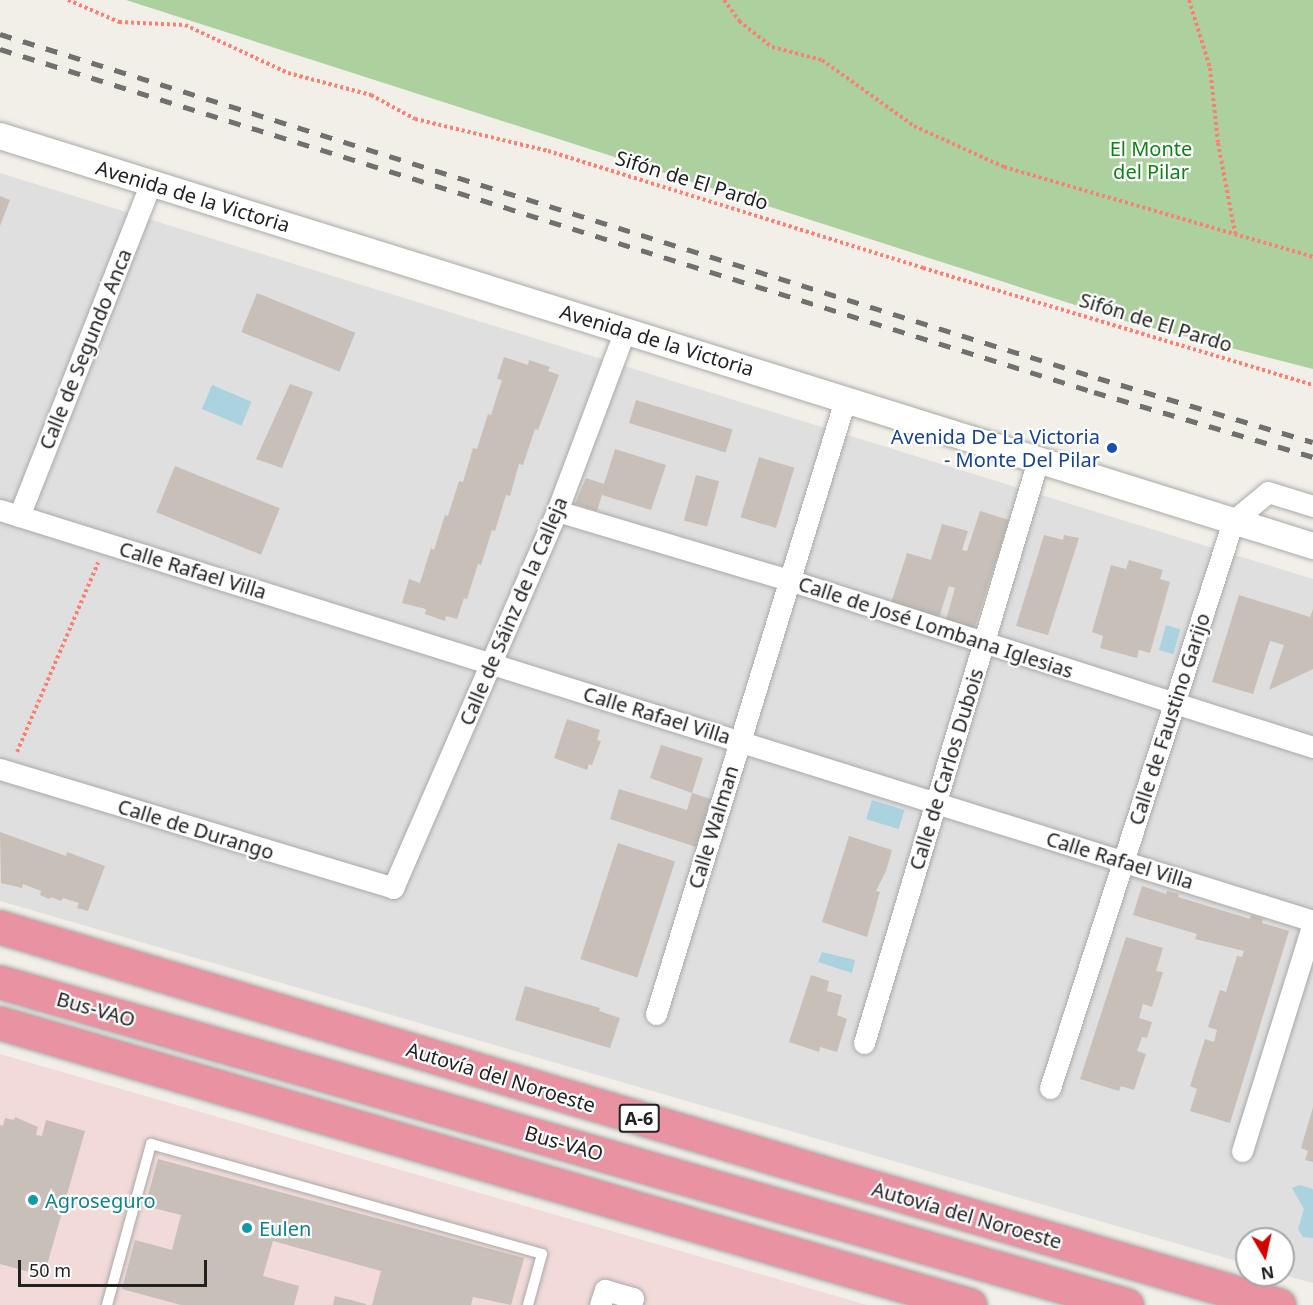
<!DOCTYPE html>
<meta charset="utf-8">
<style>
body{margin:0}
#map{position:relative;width:1313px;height:1305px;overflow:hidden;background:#f2efe9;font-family:"Noto Sans",sans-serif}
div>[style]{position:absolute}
.residential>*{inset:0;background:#e0dfdf}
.commercial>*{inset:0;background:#f2dad9}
.forest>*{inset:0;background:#add19e}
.water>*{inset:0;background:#aad3df;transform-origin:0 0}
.building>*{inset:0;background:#c7bfb8;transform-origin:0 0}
.path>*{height:4px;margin-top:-2px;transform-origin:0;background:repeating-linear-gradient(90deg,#fa8072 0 3px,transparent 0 6px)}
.roads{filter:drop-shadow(0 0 2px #a9a9a9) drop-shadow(0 0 2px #a9a9a9)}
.service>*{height:10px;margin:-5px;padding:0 5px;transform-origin:5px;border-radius:5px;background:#fff}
.minor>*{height:21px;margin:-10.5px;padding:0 10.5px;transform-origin:10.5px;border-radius:10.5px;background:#fff}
.tertiary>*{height:26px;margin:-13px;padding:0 13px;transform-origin:13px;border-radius:13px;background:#fff}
.motorway>*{height:33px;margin:-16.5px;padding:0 16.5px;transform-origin:16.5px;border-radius:16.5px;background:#e892a2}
.rail>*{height:4.5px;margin-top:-2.25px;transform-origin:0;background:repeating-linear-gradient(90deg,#707070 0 12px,transparent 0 24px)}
.dots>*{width:16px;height:16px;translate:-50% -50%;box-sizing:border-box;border:3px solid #fff;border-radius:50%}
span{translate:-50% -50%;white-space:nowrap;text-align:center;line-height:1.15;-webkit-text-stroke:4.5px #fff;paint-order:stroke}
.shield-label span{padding:2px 4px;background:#fff;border:2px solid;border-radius:4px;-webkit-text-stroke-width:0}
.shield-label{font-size:18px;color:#222;font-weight:700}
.park-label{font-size:20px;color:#0c8416}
.street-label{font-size:20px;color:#222}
.transit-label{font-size:20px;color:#164399}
.right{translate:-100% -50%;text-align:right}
.culture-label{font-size:20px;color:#0d838f}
.left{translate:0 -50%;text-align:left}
.north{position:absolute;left:1235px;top:1227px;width:60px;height:60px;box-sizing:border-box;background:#fff;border:2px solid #a7a7a7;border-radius:50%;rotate:171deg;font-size:16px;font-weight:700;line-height:24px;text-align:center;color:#222}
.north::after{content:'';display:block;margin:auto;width:21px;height:27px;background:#d40000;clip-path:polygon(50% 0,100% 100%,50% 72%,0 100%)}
.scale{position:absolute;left:18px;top:1260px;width:189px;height:27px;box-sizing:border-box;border:3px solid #222;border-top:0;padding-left:8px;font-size:18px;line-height:21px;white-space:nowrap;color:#222;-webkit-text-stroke:4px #fff;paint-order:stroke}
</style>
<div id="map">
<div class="residential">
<div style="clip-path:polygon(0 173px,1313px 579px,1313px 1283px,1283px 1275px,1283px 1239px,1247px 1239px,1247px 1264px,0 901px)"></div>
</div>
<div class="commercial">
<div style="clip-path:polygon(0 1054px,867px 1305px,0 1305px)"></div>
</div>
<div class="forest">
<div style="clip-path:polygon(126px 0,1313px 0,1313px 369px,1125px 321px)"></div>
</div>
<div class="water">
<div style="left:212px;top:385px;width:43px;height:26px;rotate:23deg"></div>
<div style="left:1166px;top:625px;width:15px;height:26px;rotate:16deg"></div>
<div style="left:872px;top:800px;width:34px;height:20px;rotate:17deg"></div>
<div style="clip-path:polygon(822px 952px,855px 960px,852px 973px,818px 962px)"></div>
<div style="clip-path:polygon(1300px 1185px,1313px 1189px,1313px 1238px,1303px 1237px,1298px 1229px,1304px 1209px,1292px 1188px)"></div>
</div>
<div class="building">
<div style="clip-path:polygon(0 196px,10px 200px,0 226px)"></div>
<div style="left:257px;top:293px;width:106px;height:42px;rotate:22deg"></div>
<div style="clip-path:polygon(504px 357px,528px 365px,529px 360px,550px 367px,548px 371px,559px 375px,538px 430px,535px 429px,523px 465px,519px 464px,510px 496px,506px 495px,495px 531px,492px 530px,481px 565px,478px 564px,467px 599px,464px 598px,457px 619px,446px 616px,445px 621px,425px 614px,426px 609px,402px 603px,409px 579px,420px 583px,431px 548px,434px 550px,445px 515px,448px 516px,459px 481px,463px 482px,473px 448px,477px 449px,488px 414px,491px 415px,502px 380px,497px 379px)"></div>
<div style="clip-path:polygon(290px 384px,313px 392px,282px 468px,256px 459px)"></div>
<div style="left:636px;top:400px;width:101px;height:24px;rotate:17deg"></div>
<div style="clip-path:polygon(615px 449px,666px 465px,651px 510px,602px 495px,597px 511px,575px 504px,586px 478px,604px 484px)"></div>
<div style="left:759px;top:457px;width:37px;height:63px;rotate:17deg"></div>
<div style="left:175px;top:466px;width:113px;height:50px;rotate:22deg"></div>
<div style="left:696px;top:475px;width:24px;height:47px;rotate:15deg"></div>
<div style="clip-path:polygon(980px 511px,1009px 520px,974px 629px,946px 620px,955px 588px,949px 586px,939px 618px,891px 603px,907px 553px,931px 560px,942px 524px,968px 531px,962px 550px,967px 551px)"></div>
<div style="clip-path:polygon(1044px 535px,1063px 540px,1064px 535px,1079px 538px,1048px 635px,1016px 626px)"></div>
<div style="clip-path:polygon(1129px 560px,1163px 570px,1160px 579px,1170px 582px,1150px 653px,1139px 650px,1137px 658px,1100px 648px,1103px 636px,1092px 632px,1111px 565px,1126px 569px)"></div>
<div style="clip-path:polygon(1239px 595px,1310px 617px,1313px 609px,1313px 669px,1269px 690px,1284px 645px,1270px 641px,1253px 694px,1212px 682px)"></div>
<div style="clip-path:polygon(567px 719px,600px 730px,597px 740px,601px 741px,592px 765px,589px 764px,587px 770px,554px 758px)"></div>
<div style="clip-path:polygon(661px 745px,703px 758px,692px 793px,711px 799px,696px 847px,610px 819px,619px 789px,687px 810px,692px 793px,650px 778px)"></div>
<div style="clip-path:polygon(0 832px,66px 856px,67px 852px,105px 866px,88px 911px,77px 908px,79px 903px,63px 898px,61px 901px,51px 897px,49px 899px,40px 895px,41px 891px,23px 884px,22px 888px,1px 883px)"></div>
<div style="clip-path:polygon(849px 836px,892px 850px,886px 871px,876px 891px,880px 892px,867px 937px,822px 922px)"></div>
<div style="left:618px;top:843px;width:60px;height:122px;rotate:18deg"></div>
<div style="clip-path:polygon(1142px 886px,1166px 894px,1167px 891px,1179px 894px,1178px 897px,1250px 919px,1251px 915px,1263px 919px,1262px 923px,1289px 931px,1230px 1123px,1190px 1111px,1197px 1089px,1190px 1086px,1205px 1039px,1214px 1042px,1217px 1030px,1208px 1027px,1220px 990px,1226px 992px,1237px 956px,1242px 957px,1244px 951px,1195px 939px,1197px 934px,1133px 915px)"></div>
<div style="clip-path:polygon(1126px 937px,1163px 948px,1156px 971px,1163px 972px,1152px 1007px,1143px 1004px,1139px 1018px,1152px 1022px,1147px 1038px,1142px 1037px,1137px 1051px,1146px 1054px,1134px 1090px,1121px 1086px,1119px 1091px,1080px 1079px)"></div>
<div style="clip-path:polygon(811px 975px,829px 981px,827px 991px,842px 995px,837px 1015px,847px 1019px,837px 1052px,820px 1047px,819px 1052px,789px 1042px)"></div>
<div style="clip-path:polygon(525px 986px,600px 1008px,599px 1011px,620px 1018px,610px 1048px,515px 1020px)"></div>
<div style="clip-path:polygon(1313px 1107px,1313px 1162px,1305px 1160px,1308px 1151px,1301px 1148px)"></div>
<div style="clip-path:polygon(15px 1117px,38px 1127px,36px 1135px,42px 1136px,46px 1120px,85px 1131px,44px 1276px,0 1264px,0 1125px,3px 1126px,5px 1118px,14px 1120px)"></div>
<div style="clip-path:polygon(158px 1159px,524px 1258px,511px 1305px,473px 1297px,471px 1305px,372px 1305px,381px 1271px,273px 1241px,263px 1276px,299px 1286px,294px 1305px,181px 1305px,122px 1289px,135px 1240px,172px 1250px,181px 1215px,145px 1206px)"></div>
<div style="clip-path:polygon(335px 1296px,366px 1304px,366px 1305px,333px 1305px)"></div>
</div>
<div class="path">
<div style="left:68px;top:0;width:56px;rotate:23.3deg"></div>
<div style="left:119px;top:22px;width:66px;rotate:2.6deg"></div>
<div style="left:185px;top:25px;width:114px;rotate:25deg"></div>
<div style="left:288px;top:73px;width:86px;rotate:14.8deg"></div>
<div style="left:371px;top:95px;width:50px;rotate:28.6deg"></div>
<div style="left:415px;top:119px;width:137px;rotate:13.5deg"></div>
<div style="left:548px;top:151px;width:393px;rotate:17.3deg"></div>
<div style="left:923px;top:268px;width:407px;rotate:16.7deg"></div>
<div style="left:724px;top:0;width:26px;rotate:54deg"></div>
<div style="left:739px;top:21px;width:42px;rotate:38.2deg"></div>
<div style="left:772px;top:47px;width:52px;rotate:14.6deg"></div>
<div style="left:822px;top:60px;width:113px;rotate:35.7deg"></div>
<div style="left:914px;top:126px;width:99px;rotate:24.5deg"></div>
<div style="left:1004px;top:167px;width:322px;rotate:16.2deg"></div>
<div style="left:1189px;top:0;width:71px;rotate:72.8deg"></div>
<div style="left:1210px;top:68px;width:75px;rotate:83.9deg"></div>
<div style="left:1218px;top:143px;width:92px;rotate:79.3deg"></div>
<div style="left:17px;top:752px;width:206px;rotate:-66.8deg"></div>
</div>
<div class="roads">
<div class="service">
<div style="left:107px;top:1305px;width:167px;rotate:-74.7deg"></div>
<div style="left:151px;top:1144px;width:406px;rotate:15.7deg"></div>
<div style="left:542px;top:1254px;width:53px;rotate:105.4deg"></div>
</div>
<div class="minor">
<div style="left:0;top:510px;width:1376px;rotate:17.38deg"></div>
<div style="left:557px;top:511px;width:242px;rotate:16.6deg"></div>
<div style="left:789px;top:580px;width:550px;rotate:17.68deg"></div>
<div style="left:19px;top:516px;width:358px;rotate:-68.4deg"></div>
<div style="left:0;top:769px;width:411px;rotate:16.8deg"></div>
<div style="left:393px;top:888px;width:411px;rotate:-66.5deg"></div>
<div style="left:557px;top:511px;width:193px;rotate:-69.4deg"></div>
<div style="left:656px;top:1014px;width:642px;rotate:-72.89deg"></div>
<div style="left:864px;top:1043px;width:608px;rotate:-73.38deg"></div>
<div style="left:1050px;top:1088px;width:596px;rotate:-72.11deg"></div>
<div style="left:1233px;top:521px;width:45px;rotate:-39.6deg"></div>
<div style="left:1268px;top:492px;width:47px;rotate:17.3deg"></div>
<div style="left:1242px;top:1151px;width:239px;rotate:-72.7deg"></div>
<div style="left:600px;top:1305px;width:16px;rotate:-72deg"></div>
<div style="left:605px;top:1290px;width:29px;rotate:16deg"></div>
<div style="left:633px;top:1298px;width:7px;rotate:106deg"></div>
</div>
<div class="tertiary">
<div style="left:0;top:136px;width:1376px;rotate:17.34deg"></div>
</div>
<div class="motorway">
<div style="left:0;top:927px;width:854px;rotate:16.61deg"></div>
<div style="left:818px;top:1171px;width:480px;rotate:16.2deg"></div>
<div style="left:0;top:982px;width:1172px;rotate:15.99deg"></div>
<div style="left:0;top:1023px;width:1010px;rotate:16.21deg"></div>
</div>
</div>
<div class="rail">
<div style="left:0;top:34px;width:1151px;rotate:17.4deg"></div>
<div style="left:1098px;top:378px;width:224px;rotate:16.6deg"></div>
<div style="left:0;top:49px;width:1147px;rotate:17.41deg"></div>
<div style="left:1094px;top:392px;width:228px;rotate:16.5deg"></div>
</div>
<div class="dots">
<div style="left:1112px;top:448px;background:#1a4fb4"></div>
<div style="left:33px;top:1200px;background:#0f9aa8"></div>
<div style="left:247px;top:1228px;background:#0f9aa8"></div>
</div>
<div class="shield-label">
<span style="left:639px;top:1118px">A-6</span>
</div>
<div class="park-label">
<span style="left:1151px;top:160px">El Monte<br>del Pilar</span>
</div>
<div class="street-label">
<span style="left:692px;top:180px;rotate:17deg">Sifón de El Pardo</span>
<span style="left:193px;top:196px;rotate:17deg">Avenida de la Victoria</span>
<span style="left:1156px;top:322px;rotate:17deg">Sifón de El Pardo</span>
<span style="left:657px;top:340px;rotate:17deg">Avenida de la Victoria</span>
<span style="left:85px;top:349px;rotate:-68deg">Calle de Segundo Anca</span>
<span style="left:193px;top:570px;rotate:17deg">Calle Rafael Villa</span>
<span style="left:513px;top:611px;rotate:-67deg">Calle de Sáinz de la Calleja</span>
<span style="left:936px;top:627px;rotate:18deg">Calle de José Lombana Iglesias</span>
<span style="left:657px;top:715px;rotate:17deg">Calle Rafael Villa</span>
<span style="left:1169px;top:719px;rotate:-72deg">Calle de Faustino Garijo</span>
<span style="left:946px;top:769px;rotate:-73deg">Calle de Carlos Dubois</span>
<span style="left:713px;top:827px;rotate:-73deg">Calle Walman</span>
<span style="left:196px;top:829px;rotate:17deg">Calle de Durango</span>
<span style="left:1120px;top:860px;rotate:17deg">Calle Rafael Villa</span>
<span style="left:96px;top:1009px;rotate:16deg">Bus-VAO</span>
<span style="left:501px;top:1077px;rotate:17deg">Autovía del Noroeste</span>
<span style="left:564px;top:1143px;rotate:16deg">Bus-VAO</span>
<span style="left:967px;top:1215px;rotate:16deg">Autovía del Noroeste</span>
</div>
<div class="transit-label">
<span class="right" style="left:1100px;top:448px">Avenida De La Victoria<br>- Monte Del Pilar</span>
</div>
<div class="culture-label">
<span class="left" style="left:45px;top:1200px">Agroseguro</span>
<span class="left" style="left:259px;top:1228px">Eulen</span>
</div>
<div class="north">N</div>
<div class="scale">50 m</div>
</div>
